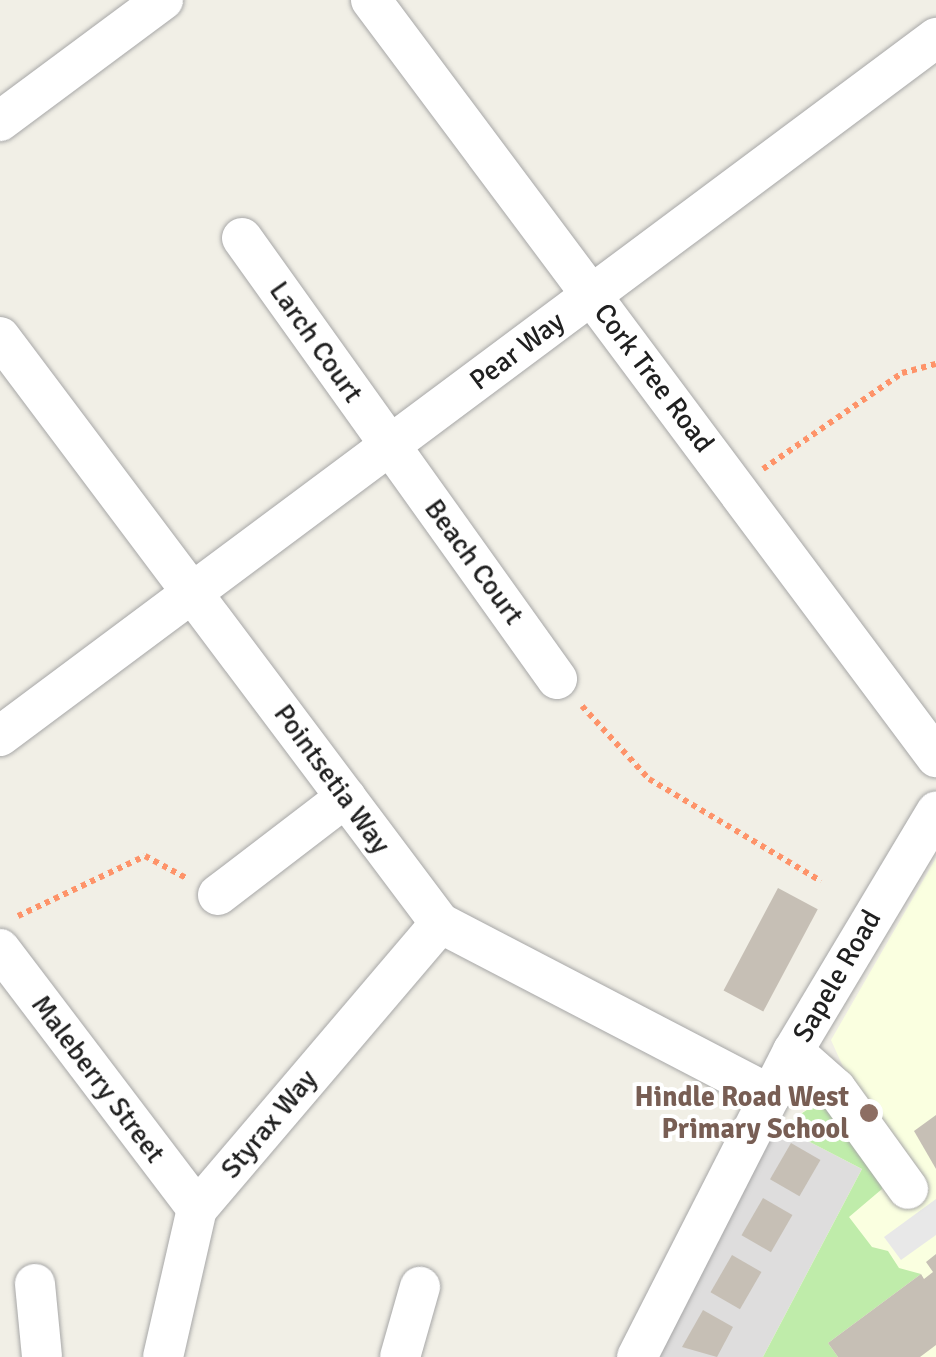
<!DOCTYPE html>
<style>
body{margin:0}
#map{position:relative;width:936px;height:1357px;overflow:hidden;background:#f1efe6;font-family:Signika,sans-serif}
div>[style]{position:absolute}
.residential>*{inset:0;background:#dedddd}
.education>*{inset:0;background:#faffe0}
.grass>*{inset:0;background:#bfecaa}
.parking>*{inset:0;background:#e8e8e8}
.building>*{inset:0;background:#c6bfb5;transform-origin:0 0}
.path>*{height:6px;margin-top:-3px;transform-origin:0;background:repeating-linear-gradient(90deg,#fe9369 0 5px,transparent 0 10px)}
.roads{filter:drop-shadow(0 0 2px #a7a7a7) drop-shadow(0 0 2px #a7a7a7)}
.minor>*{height:40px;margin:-20px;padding:0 20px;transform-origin:20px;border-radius:20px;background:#fff}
.dots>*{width:28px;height:28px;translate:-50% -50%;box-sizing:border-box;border:5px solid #fff;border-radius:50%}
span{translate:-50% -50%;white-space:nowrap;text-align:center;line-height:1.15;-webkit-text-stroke:8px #fff;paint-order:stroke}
.street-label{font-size:28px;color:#202020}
.education-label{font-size:28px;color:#785e54;font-weight:700}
.right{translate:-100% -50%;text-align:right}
</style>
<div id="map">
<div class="residential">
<div style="clip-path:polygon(761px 1116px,862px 1169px,763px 1357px,639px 1357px)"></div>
</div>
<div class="education">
<div style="clip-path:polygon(936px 858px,936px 1357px,763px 1357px,862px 1169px,781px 1127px,849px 1080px,831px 1040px)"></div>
</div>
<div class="grass">
<div style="clip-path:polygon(822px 1100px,881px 1180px,882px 1189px,849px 1217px,872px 1247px,888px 1251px,899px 1268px,921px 1274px,828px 1343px,838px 1357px,763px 1357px,862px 1169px,781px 1127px)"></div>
</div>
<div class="parking">
<div style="clip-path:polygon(936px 1199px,936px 1235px,901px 1260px,884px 1237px)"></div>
</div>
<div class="building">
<div style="left:778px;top:888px;width:45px;height:116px;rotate:28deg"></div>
<div style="clip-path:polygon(936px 1115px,936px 1169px,914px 1131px)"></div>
<div style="left:791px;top:1143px;width:34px;height:42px;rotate:30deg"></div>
<div style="left:763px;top:1198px;width:34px;height:43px;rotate:30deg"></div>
<div style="clip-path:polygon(936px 1254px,936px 1345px,920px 1357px,838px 1357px,828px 1343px,921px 1274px,924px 1279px,933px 1272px,926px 1262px)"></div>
<div style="left:732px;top:1255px;width:34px;height:43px;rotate:30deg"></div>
<div style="clip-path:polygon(703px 1310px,733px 1327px,717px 1357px,682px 1347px)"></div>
</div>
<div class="path">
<div style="left:763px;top:469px;width:169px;rotate:-34.6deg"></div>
<div style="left:902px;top:373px;width:35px;rotate:-15deg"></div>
<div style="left:582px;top:706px;width:99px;rotate:47.5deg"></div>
<div style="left:649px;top:779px;width:200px;rotate:30.7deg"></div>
<div style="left:18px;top:916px;width:140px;rotate:-25.3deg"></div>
<div style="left:145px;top:856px;width:47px;rotate:28.2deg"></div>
</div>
<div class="roads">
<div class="minor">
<div style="left:371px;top:0;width:945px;rotate:53.26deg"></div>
<div style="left:0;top:121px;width:203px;rotate:-36.6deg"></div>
<div style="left:242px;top:238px;width:542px;rotate:54.46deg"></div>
<div style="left:0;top:337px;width:733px;rotate:53.1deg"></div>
<div style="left:440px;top:923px;width:373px;rotate:27.5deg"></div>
<div style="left:0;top:736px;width:1168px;rotate:-36.71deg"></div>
<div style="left:218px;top:895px;width:161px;rotate:-37.4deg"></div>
<div style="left:0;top:949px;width:326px;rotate:52.8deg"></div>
<div style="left:793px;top:1051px;width:57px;rotate:41.5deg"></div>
<div style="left:836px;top:1089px;width:123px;rotate:54.2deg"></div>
<div style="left:35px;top:1284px;width:73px;rotate:84.5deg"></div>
<div style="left:163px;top:1357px;width:152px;rotate:-77.1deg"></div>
<div style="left:197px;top:1209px;width:375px;rotate:-49.6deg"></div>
<div style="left:400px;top:1357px;width:73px;rotate:-74.1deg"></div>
<div style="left:637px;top:1357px;width:343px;rotate:-63deg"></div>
<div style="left:793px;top:1051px;width:279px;rotate:-59.1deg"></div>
</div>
</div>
<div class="dots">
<div style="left:869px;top:1113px;background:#8d6e63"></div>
</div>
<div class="street-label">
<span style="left:316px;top:342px;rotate:55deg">Larch Court</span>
<span style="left:517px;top:351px;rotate:-37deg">Pear Way</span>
<span style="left:654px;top:378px;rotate:53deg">Cork Tree Road</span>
<span style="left:474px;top:562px;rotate:54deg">Beach Court</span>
<span style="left:332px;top:779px;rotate:54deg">Pointsetia Way</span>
<span style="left:837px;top:976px;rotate:-60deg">Sapele Road</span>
<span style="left:98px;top:1079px;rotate:53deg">Maleberry Street</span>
<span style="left:269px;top:1124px;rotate:-50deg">Styrax Way</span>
</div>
<div class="education-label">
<span class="right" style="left:849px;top:1113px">Hindle Road West<br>Primary School</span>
</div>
</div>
